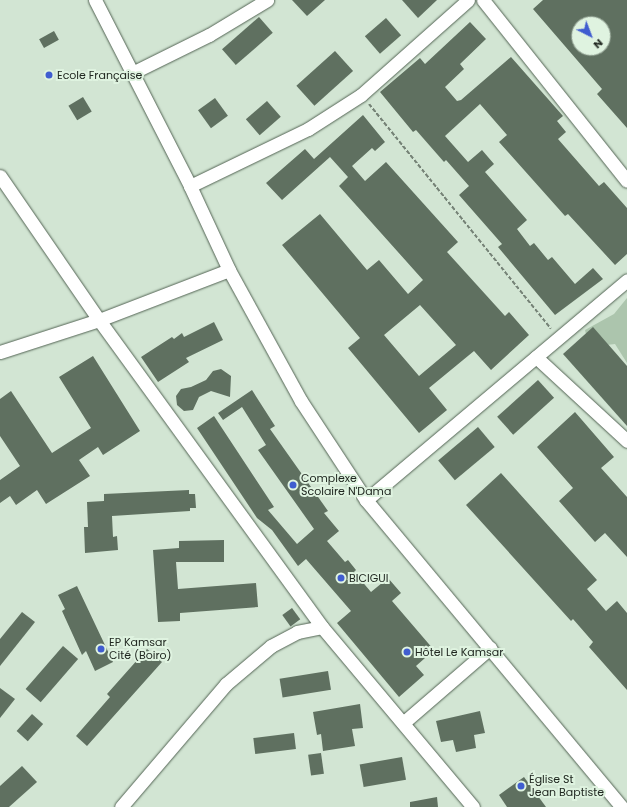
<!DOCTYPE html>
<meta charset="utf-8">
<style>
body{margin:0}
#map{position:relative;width:627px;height:807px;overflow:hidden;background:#d2e5d3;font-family:Poppins,sans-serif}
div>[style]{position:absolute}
.green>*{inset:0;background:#acc5ad}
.building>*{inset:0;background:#5f7060;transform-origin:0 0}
.path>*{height:2px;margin-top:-1px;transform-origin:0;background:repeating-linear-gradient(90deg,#758276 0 4px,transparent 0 6px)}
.roads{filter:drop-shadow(0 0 1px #536454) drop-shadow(0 0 1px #536454)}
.street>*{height:13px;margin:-6.5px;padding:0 6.5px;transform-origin:6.5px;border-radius:6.5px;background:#fff}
.dots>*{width:11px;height:11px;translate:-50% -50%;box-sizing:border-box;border:2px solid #dff3e0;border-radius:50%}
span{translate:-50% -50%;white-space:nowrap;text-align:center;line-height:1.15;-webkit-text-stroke:4px #dff3e0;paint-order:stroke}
.poi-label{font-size:11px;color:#212821}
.left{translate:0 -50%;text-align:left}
.north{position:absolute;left:571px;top:16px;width:40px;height:40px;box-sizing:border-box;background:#dff3e0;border:1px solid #93a294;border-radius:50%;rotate:138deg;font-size:11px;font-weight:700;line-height:16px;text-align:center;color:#212821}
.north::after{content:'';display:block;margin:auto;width:14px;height:18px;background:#405dd0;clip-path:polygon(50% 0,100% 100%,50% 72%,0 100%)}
</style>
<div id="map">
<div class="green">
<div style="clip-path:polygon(627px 298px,627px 363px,615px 344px,589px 347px,585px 330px,614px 314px)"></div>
</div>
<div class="building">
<div style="clip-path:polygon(292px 0,325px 0,307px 16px)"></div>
<div style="clip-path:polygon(402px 0,437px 0,418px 18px)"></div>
<div style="clip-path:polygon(evenodd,543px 0,627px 0,627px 128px,597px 94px,602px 89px,533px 9px,543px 0,579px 24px,603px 24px,603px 48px,579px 48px,579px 24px)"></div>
<div style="left:259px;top:17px;width:21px;height:49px;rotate:49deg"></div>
<div style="left:386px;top:18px;width:23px;height:28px;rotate:49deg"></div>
<div style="clip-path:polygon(470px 22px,486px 39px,460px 64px,464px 69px,445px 87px,457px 101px,461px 100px,511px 57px,563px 116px,557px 121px,566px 132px,558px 139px,599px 186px,604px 182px,627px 208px,627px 254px,615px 265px,568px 214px,565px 216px,499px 142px,507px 135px,480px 104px,445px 136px,468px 162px,482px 150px,494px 164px,485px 172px,527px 220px,517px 229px,530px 246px,534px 243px,548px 260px,552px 257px,575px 284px,593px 268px,603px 279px,555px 315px,498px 247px,502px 244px,459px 195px,469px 186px,446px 160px,444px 162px,416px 130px,413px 132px,380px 92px,420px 58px,425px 64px)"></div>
<div style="left:54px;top:31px;width:10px;height:17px;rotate:61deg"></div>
<div style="left:335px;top:51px;width:27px;height:52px;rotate:48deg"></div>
<div style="left:83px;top:97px;width:17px;height:17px;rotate:59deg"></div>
<div style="left:215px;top:98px;width:22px;height:21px;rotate:54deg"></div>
<div style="left:267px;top:101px;width:21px;height:28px;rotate:49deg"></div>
<div style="clip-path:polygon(evenodd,363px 115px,385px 142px,375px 151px,372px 148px,352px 166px,365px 181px,386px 162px,458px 242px,447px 252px,505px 316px,509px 312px,529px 335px,491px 370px,474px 351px,429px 388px,447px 410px,419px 433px,348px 348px,360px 338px,282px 245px,320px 214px,367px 270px,379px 260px,408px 294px,423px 280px,339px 186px,348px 177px,330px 157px,282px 200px,266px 183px,305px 149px,314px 159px,363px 115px,420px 305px,456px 345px,419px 376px,384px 335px,420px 305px)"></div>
<div style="clip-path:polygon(214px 322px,223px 340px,186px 358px,189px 362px,158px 382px,141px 357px,172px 337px,174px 339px,182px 333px,184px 337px)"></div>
<div style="clip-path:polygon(593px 327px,627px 366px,627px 426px,563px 354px)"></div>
<div style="clip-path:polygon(93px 356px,140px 431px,103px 455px,98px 447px,79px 460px,90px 476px,46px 504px,37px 490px,16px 505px,10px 496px,0 503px,0 480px,20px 466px,0 436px,0 399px,11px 391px,52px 453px,91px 428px,59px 377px)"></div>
<div style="clip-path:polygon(221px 369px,231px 376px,230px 397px,211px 391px,199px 397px,193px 410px,184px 411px,177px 405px,176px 396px,181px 389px,191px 387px,206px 380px,213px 371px)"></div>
<div style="left:538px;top:380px;width:24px;height:55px;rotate:48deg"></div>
<div style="clip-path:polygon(252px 390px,275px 426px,270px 429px,328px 511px,324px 513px,339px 531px,327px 541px,345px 562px,348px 560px,356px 570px,354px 572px,371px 592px,388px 578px,401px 593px,392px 601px,434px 650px,416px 666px,424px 675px,399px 697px,337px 623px,351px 611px,306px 559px,298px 566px,272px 530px,257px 518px,197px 428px,214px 416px,274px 507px,268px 510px,297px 544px,314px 529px,258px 450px,266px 445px,242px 407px,223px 420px,218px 413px)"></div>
<div style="clip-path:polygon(575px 412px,614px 457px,601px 468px,627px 497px,627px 557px,605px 533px,595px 542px,559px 501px,573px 488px,537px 447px)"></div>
<div style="left:478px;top:427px;width:26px;height:52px;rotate:50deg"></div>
<div style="clip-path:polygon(501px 473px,597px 580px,587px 589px,606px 611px,617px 601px,627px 613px,627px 690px,589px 647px,593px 642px,573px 619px,571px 621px,466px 505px)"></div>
<div style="clip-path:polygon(189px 490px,189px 494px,195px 494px,196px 508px,190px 508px,190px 511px,112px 516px,113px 537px,117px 536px,118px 550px,85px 553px,84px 527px,88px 527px,87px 502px,104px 501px,104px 494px)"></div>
<div style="clip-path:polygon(224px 540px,224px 562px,176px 562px,178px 589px,256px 583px,258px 607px,180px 613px,180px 621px,158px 622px,153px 550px,179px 548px,179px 541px)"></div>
<div style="clip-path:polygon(77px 586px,113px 662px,95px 671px,86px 651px,82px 655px,62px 611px,65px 609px,58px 595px)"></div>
<div style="left:292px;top:608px;width:14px;height:12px;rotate:54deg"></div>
<div style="clip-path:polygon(22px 612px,35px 622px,0 666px,0 639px)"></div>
<div style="left:63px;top:646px;width:20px;height:57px;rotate:41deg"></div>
<div style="clip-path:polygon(147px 649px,162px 662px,87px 746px,76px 736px,110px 697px,107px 694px)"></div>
<div style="left:328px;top:671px;width:19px;height:49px;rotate:81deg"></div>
<div style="clip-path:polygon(0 688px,15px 699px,0 718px)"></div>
<div style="clip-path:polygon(360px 704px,363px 728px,352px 729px,355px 746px,323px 751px,321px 734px,317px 735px,313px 712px)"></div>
<div style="clip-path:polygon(480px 711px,485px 733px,474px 735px,476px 748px,456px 752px,453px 740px,441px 742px,436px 721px)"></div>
<div style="left:32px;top:714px;width:15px;height:23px;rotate:42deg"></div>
<div style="left:294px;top:733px;width:16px;height:41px;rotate:83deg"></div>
<div style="left:321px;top:753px;width:21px;height:13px;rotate:82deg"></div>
<div style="left:402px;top:757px;width:23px;height:43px;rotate:80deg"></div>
<div style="clip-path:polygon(22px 766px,37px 782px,9px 807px,0 807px,0 786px)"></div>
<div style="clip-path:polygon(524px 777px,546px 807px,507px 807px,499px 795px)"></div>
<div style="clip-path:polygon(437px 797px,438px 807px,410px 807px,410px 802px)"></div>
</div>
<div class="path">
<div style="left:369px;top:104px;width:289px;rotate:51deg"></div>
</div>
<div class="roads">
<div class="street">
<div style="left:95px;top:0;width:209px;rotate:62.9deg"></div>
<div style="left:190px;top:186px;width:93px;rotate:65.1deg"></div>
<div style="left:229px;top:270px;width:149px;rotate:61.2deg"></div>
<div style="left:301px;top:401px;width:118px;rotate:56.7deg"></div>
<div style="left:366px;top:500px;width:400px;rotate:50.2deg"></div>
<div style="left:483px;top:0;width:231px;rotate:51.5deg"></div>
<div style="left:132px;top:73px;width:86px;rotate:-26.3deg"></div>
<div style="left:209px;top:35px;width:68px;rotate:-31.1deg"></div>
<div style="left:0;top:176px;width:175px;rotate:55.5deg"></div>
<div style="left:99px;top:320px;width:379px;rotate:54deg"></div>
<div style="left:322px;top:627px;width:235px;rotate:50deg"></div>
<div style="left:190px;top:186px;width:131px;rotate:-25.8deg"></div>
<div style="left:308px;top:129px;width:63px;rotate:-32.7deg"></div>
<div style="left:361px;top:95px;width:143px;rotate:-41.6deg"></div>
<div style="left:0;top:352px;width:104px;rotate:-17.9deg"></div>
<div style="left:99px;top:320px;width:139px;rotate:-21deg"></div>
<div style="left:536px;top:357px;width:124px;rotate:42.7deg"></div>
<div style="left:366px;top:500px;width:341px;rotate:-40.1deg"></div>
<div style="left:403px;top:723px;width:115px;rotate:-40.8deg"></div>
<div style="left:121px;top:807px;width:162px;rotate:-49.5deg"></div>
<div style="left:226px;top:684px;width:59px;rotate:-40.2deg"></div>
<div style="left:271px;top:646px;width:30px;rotate:-28deg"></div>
<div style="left:297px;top:632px;width:25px;rotate:-11deg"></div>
</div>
</div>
<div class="dots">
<div style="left:49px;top:75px;background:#405dd0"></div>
<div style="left:293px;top:485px;background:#405dd0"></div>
<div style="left:341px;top:578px;background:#405dd0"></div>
<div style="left:101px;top:649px;background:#405dd0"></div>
<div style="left:407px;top:652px;background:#405dd0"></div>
<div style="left:521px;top:786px;background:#405dd0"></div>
</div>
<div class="poi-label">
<span class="left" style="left:57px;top:75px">Ecole Française</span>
<span class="left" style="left:301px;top:485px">Complexe<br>Scolaire N'Dama</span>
<span class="left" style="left:349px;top:578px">BICIGUI</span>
<span class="left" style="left:109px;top:649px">EP Kamsar<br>Cité (Boiro)</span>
<span class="left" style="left:415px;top:652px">Hôtel Le Kamsar</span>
<span class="left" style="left:529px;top:786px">Église St<br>Jean Baptiste</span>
</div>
<div class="north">N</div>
</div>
